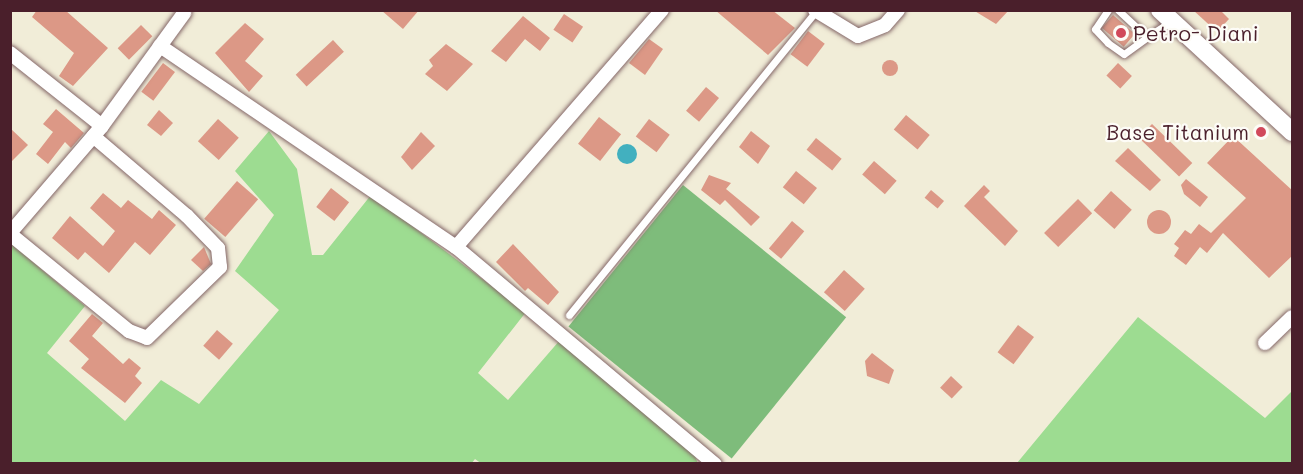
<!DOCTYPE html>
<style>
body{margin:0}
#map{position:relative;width:1303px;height:474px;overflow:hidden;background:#f1edd8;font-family:Mali,sans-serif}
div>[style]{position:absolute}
.green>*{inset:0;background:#9ddc91}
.forest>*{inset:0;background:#7ebc7b;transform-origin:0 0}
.water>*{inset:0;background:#42b0bf}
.round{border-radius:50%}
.building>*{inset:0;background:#dc9886;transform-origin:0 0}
.roads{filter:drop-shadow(0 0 2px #846768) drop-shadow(0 0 2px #846768)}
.lane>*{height:7px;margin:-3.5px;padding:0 3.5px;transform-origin:3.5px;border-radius:3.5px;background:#fff}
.street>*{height:14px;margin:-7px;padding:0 7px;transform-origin:7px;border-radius:7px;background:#fff}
.secondary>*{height:18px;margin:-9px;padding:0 9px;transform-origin:9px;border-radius:9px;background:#fff}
.dots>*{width:16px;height:16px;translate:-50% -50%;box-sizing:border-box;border:3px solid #fdfcf7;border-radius:50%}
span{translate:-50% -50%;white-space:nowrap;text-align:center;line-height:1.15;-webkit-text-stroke:4.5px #fdfcf7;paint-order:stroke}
.poi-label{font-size:21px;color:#4a1f2b}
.left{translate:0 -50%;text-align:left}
.right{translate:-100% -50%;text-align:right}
.frame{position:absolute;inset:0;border:12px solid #4a1f2b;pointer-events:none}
</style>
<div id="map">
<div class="green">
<div style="clip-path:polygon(269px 131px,297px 169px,312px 255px,323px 255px,371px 195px,526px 312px,478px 373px,508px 400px,560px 340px,692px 448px,698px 464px,482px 464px,475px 459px,471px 464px,11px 463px,10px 243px,85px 306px,47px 353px,125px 421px,161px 380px,199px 404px,279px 310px,235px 271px,274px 215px,235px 171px)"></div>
<div style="clip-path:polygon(1138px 317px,1265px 418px,1292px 391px,1292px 463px,1017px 463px)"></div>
</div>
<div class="forest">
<div style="left:683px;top:185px;width:210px;height:182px;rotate:39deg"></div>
</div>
<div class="water">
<div class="round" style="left:617px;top:144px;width:20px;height:20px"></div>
</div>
<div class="building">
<div style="clip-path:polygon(37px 10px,65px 10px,108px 48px,73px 86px,59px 76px,74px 53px,32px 17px)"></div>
<div style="clip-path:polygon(381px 10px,419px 10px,403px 29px)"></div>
<div style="clip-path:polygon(715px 10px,772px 10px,795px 28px,768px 55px)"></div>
<div style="clip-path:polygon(973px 10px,1009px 10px,996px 24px)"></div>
<div style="clip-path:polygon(1193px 10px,1220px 10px,1229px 19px,1217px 32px)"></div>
<div style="left:564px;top:14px;width:23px;height:19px;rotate:34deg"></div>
<div style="left:1113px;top:15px;width:29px;height:17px;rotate:41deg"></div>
<div style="clip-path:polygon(523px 16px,550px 38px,540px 51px,525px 39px,506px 62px,491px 51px)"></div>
<div style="clip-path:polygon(245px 23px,264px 39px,245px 61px,263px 76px,249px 92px,215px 53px)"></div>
<div style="left:141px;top:25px;width:16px;height:33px;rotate:45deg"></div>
<div style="left:808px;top:31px;width:21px;height:29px;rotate:37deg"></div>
<div style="clip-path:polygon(649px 39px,663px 49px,645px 75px,629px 63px)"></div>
<div style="left:333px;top:40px;width:16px;height:51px;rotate:47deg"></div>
<div style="clip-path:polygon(446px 44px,473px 64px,447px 91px,425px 74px,433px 66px,429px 60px)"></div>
<div class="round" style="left:882px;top:60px;width:16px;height:16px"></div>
<div style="left:163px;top:63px;width:15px;height:36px;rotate:37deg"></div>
<div style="left:1118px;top:63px;width:19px;height:17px;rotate:43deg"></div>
<div style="left:706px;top:87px;width:17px;height:31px;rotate:40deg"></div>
<div style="clip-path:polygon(56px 109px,84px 133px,71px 148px,65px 142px,48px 164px,36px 154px,53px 132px,43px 124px)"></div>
<div style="clip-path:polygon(159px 110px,173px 123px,161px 136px,147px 125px)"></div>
<div style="left:906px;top:115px;width:31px;height:19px;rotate:40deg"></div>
<div style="left:599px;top:117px;width:28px;height:34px;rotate:38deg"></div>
<div style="left:218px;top:119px;width:28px;height:30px;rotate:42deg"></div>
<div style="left:649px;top:119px;width:26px;height:22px;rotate:37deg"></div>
<div style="left:1152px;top:124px;width:56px;height:19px;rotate:44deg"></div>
<div style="clip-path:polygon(10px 128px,28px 145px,10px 163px)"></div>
<div style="clip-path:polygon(751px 131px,770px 146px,758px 164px,739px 147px)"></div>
<div style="clip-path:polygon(421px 132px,435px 146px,412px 170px,401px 157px)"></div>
<div style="clip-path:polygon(1233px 136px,1293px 191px,1293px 255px,1269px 278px,1223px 233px,1207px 253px,1200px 247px,1186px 265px,1174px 256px,1179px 248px,1174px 244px,1185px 230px,1191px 234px,1199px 224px,1211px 233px,1246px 198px,1207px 163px)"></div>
<div style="left:816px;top:138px;width:33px;height:15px;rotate:39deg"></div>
<div style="clip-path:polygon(1128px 148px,1161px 180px,1150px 191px,1115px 161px)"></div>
<div style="left:874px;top:161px;width:30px;height:18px;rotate:41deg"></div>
<div style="left:796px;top:171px;width:27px;height:21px;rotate:39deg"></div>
<div style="clip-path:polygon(709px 175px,731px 183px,726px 189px,760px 217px,751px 226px,725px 200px,720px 205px,701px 190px)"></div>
<div style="clip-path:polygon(1186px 179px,1208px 197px,1200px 207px,1184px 194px,1181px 185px)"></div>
<div style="left:237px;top:181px;width:28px;height:50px;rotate:41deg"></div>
<div style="clip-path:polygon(984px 185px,990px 191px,984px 197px,1018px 231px,1005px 246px,964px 206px)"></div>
<div style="left:331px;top:188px;width:23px;height:24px;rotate:38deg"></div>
<div style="left:931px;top:190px;width:17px;height:10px;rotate:40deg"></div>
<div style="left:1111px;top:191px;width:28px;height:26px;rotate:42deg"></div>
<div style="clip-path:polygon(103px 193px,121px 208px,128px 200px,152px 219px,159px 210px,176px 225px,150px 255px,135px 242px,109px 273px,85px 252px,78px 260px,52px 238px,70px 216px,103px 246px,115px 231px,90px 208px)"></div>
<div style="left:1078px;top:199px;width:20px;height:48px;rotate:45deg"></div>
<div class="round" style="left:1147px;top:210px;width:24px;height:24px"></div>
<div style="left:792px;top:221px;width:16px;height:36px;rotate:40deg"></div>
<div style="clip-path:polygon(513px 244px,559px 292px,548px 305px,528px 288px,525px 291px,496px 262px)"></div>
<div style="clip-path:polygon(204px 247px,211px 264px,203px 271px,191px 260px)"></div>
<div style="left:844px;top:270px;width:28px;height:30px;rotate:42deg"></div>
<div style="clip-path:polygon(92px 314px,103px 323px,92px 336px,123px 364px,129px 358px,141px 368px,135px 376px,142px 383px,125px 403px,81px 368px,89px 359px,69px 341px)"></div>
<div style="left:1018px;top:325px;width:20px;height:34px;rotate:37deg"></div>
<div style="left:217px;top:330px;width:21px;height:21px;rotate:41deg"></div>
<div style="clip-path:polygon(872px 353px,894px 370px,889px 384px,867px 376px,865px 361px)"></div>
<div style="left:951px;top:376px;width:16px;height:16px;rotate:43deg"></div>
</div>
<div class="roads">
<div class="lane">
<div style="left:1108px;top:10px;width:23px;rotate:124deg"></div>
<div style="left:1095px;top:29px;width:19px;rotate:47deg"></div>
<div style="left:1108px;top:43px;width:19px;rotate:35deg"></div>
<div style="left:1124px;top:54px;width:29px;rotate:-36deg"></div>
<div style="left:1118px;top:10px;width:40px;rotate:43deg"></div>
<div style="left:1147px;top:37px;width:30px;rotate:-33deg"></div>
<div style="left:569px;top:315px;width:392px;rotate:-50.9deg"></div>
</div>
<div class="street">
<div style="left:815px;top:10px;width:50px;rotate:31.2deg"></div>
<div style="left:858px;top:36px;width:29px;rotate:-22deg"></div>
<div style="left:885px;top:25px;width:20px;rotate:-49deg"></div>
<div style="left:160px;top:46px;width:358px;rotate:34.2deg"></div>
<div style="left:456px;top:247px;width:338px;rotate:40deg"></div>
<div style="left:10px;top:53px;width:117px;rotate:38.4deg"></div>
<div style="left:10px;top:233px;width:141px;rotate:-49.3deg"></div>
<div style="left:102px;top:126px;width:140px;rotate:-54deg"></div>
<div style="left:10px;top:234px;width:154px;rotate:39.2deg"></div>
<div style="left:129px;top:331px;width:19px;rotate:21deg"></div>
<div style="left:147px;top:338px;width:102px;rotate:-44.2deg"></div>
<div style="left:220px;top:267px;width:19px;rotate:-96deg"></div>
<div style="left:218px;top:248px;width:45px;rotate:-134.1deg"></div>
<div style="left:187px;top:216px;width:123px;rotate:-139.6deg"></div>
<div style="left:456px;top:247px;width:314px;rotate:-49deg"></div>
<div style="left:1265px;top:343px;width:37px;rotate:-44deg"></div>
</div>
<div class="secondary">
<div style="left:1160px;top:10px;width:180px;rotate:42.7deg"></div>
</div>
</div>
<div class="dots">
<div style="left:1121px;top:33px;background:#d1495b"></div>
<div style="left:1261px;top:132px;background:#d1495b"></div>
</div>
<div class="poi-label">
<span class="left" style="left:1133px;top:33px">Petro- Diani</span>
<span class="right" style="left:1249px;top:132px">Base Titanium</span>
</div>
<div class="frame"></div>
</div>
